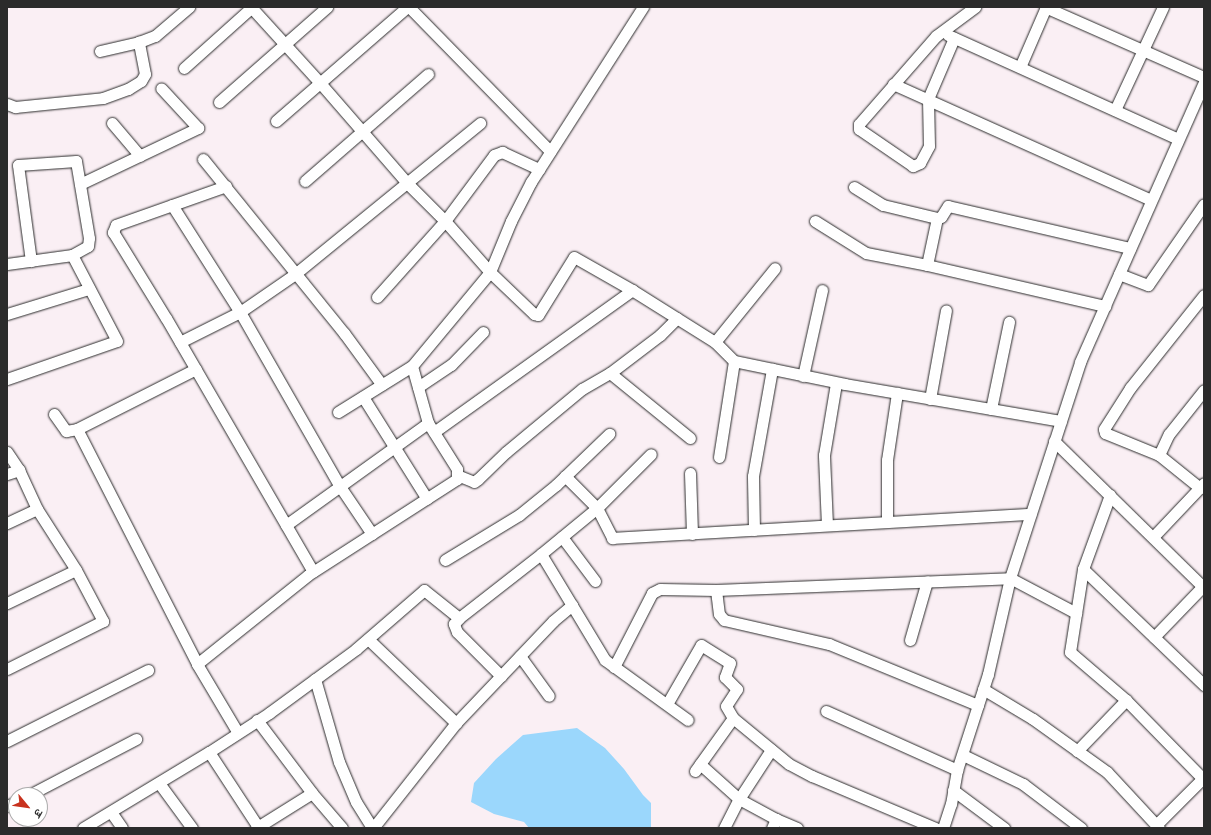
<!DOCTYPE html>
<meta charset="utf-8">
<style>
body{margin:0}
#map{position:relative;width:1211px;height:835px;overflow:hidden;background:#faeff4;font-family:Kalam,"Playpen Sans Deva",sans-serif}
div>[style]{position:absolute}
.water>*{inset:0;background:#9bd7fc}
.roads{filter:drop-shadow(0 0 1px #2b2b2b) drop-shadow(0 0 1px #2b2b2b)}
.minor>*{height:11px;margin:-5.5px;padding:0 5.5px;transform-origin:5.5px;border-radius:5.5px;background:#fff}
span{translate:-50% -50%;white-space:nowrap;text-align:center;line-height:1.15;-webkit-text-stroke:4px #fff;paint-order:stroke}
.frame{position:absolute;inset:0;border:8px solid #2b2b2b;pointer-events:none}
.north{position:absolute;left:8px;top:787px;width:40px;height:40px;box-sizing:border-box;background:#fff;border:1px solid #aaa;border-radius:50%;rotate:119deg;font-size:11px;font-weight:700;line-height:16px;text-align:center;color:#2b2b2b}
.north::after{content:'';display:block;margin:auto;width:14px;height:18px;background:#c8321e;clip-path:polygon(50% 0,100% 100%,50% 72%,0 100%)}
</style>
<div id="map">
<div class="water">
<div style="clip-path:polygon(577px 728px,605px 748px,624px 769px,643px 795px,651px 803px,651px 828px,529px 828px,524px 822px,494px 814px,471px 802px,474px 783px,496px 759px,523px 735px)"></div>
</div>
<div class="roads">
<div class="minor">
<div style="left:251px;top:7px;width:104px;rotate:47.7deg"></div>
<div style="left:321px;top:84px;width:131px;rotate:49deg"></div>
<div style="left:407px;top:183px;width:54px;rotate:45deg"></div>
<div style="left:445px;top:221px;width:68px;rotate:48.6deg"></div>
<div style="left:490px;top:272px;width:61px;rotate:43.7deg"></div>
<div style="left:534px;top:314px;width:4px;rotate:14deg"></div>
<div style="left:538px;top:315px;width:68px;rotate:-58.2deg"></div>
<div style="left:574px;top:257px;width:67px;rotate:29.6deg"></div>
<div style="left:632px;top:290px;width:98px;rotate:32.1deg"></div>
<div style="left:715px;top:342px;width:27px;rotate:45deg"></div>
<div style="left:734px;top:361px;width:113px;rotate:11.7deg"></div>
<div style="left:845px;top:384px;width:219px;rotate:9.7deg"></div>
<div style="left:409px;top:7px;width:202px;rotate:45.6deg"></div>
<div style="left:1045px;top:7px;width:174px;rotate:23.8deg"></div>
<div style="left:948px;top:35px;width:252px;rotate:24.3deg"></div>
<div style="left:954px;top:38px;width:66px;rotate:113.1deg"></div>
<div style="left:928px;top:99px;width:47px;rotate:88.8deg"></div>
<div style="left:929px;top:146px;width:19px;rotate:118deg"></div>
<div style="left:920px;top:163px;width:8px;rotate:157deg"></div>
<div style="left:913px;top:166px;width:65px;rotate:-145.6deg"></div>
<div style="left:859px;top:129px;width:5px;rotate:-90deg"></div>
<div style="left:859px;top:124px;width:117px;rotate:-48.8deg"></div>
<div style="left:936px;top:36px;width:49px;rotate:-36.6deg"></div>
<div style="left:100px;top:51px;width:40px;rotate:-13deg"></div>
<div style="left:139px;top:42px;width:17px;rotate:-21deg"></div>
<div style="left:155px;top:36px;width:45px;rotate:-40.5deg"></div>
<div style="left:1020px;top:67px;width:65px;rotate:-66.6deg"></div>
<div style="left:184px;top:68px;width:91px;rotate:-41.9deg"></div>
<div style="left:893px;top:84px;width:283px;rotate:24.2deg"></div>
<div style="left:219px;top:102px;width:144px;rotate:-41.3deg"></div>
<div style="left:7px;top:104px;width:9px;rotate:21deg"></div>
<div style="left:15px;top:107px;width:88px;rotate:-5.8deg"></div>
<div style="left:103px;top:98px;width:27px;rotate:-20deg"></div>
<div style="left:128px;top:89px;width:15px;rotate:-32deg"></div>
<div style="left:141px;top:81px;width:8px;rotate:-60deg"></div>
<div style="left:145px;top:74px;width:33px;rotate:-101deg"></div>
<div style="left:1115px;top:110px;width:114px;rotate:-65deg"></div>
<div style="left:276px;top:121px;width:174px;rotate:-41deg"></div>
<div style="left:112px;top:123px;width:43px;rotate:49.7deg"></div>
<div style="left:203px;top:159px;width:224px;rotate:51deg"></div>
<div style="left:344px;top:333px;width:64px;rotate:53.8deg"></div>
<div style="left:305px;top:181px;width:163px;rotate:-41deg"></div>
<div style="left:80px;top:184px;width:131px;rotate:-25.4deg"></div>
<div style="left:198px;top:128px;width:54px;rotate:-132.8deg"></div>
<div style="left:226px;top:186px;width:117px;rotate:160.5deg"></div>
<div style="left:116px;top:225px;width:8px;rotate:113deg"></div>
<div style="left:113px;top:232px;width:101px;rotate:58.4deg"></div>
<div style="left:166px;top:318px;width:293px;rotate:59.9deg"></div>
<div style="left:854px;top:187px;width:34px;rotate:32deg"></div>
<div style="left:883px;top:205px;width:56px;rotate:13.5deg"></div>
<div style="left:937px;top:218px;width:4px;rotate:-14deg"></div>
<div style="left:941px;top:217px;width:13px;rotate:-58deg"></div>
<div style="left:948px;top:206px;width:187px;rotate:13deg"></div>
<div style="left:172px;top:205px;width:127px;rotate:57.6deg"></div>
<div style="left:240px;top:312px;width:199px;rotate:60.2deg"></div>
<div style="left:339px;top:485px;width:59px;rotate:56deg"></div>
<div style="left:815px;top:221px;width:60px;rotate:32.1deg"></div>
<div style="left:866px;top:253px;width:62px;rotate:11.1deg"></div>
<div style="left:927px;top:265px;width:183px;rotate:13deg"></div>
<div style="left:7px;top:264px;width:66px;rotate:-7.9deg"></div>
<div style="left:72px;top:255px;width:18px;rotate:-29deg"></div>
<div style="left:88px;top:246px;width:8px;rotate:-83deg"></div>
<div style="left:89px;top:238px;width:78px;rotate:-99.6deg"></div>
<div style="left:76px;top:161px;width:58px;rotate:176.1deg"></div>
<div style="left:18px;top:165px;width:97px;rotate:82.3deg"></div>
<div style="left:927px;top:265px;width:48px;rotate:-78deg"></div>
<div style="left:1119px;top:274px;width:31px;rotate:21deg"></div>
<div style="left:1148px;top:285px;width:98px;rotate:-55.3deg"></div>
<div style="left:377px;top:297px;width:102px;rotate:-48.2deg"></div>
<div style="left:445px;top:221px;width:82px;rotate:-53.4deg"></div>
<div style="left:494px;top:155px;width:9px;rotate:-21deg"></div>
<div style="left:502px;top:152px;width:41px;rotate:24.7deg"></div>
<div style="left:7px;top:314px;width:86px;rotate:-17deg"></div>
<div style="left:180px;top:342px;width:67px;rotate:-26.6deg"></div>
<div style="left:240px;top:312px;width:67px;rotate:-34.6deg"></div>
<div style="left:295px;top:274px;width:239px;rotate:-39.2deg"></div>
<div style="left:715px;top:342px;width:95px;rotate:-51deg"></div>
<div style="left:610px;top:373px;width:103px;rotate:39.1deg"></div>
<div style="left:803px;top:376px;width:88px;rotate:-77.5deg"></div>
<div style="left:7px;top:379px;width:116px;rotate:-19.1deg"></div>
<div style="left:117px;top:341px;width:97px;rotate:-117.6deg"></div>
<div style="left:418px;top:387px;width:40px;rotate:-34deg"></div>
<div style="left:451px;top:365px;width:46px;rotate:-45.9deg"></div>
<div style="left:363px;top:397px;width:120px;rotate:57.9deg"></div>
<div style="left:930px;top:399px;width:90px;rotate:-79.8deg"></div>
<div style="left:991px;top:409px;width:89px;rotate:-78.3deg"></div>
<div style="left:338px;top:412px;width:87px;rotate:-31.9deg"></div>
<div style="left:54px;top:414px;width:21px;rotate:55deg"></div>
<div style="left:66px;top:431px;width:11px;rotate:-10deg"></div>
<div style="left:77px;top:429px;width:133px;rotate:-26.8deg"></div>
<div style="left:77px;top:429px;width:264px;rotate:62.9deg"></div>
<div style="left:197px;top:664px;width:80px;rotate:59.3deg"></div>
<div style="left:434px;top:432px;width:244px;rotate:-35.6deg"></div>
<div style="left:1054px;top:441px;width:210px;rotate:44.4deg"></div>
<div style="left:7px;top:452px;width:22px;rotate:56deg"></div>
<div style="left:19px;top:470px;width:43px;rotate:65.2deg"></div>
<div style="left:37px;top:509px;width:72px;rotate:57.4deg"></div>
<div style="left:76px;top:570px;width:58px;rotate:62.1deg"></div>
<div style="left:103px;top:621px;width:107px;rotate:153.4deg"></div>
<div style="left:1159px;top:455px;width:58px;rotate:-157.8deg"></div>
<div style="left:1105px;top:433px;width:4px;rotate:-104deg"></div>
<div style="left:1104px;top:429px;width:49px;rotate:-57.6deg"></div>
<div style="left:1130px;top:388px;width:119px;rotate:-51.5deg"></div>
<div style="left:719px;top:457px;width:97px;rotate:-81.1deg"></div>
<div style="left:690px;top:473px;width:61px;rotate:88.1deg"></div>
<div style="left:7px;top:474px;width:13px;rotate:-18deg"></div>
<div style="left:457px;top:475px;width:18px;rotate:22deg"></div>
<div style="left:474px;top:482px;width:5px;rotate:-37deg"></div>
<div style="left:478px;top:479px;width:39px;rotate:-44deg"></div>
<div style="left:506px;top:452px;width:99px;rotate:-39.7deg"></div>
<div style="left:582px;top:389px;width:32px;rotate:-30deg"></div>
<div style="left:610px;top:373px;width:63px;rotate:-37.2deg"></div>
<div style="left:660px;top:335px;width:24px;rotate:-45deg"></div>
<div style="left:565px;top:476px;width:45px;rotate:45deg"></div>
<div style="left:597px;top:508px;width:34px;rotate:63deg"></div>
<div style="left:612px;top:538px;width:419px;rotate:-3.3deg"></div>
<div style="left:1200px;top:488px;width:53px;rotate:-141.2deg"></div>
<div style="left:1159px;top:455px;width:23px;rotate:-65deg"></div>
<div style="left:1169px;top:434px;width:56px;rotate:-51.5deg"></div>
<div style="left:1110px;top:495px;width:79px;rotate:110deg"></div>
<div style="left:1083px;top:569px;width:84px;rotate:98.9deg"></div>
<div style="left:1070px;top:652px;width:74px;rotate:40.6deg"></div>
<div style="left:1126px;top:700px;width:112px;rotate:45.7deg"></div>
<div style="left:887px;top:521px;width:61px;rotate:-90deg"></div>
<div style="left:887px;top:460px;width:68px;rotate:-81.5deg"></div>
<div style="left:7px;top:523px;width:33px;rotate:-25deg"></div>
<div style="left:286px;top:525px;width:175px;rotate:-35.7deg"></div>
<div style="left:827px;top:525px;width:70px;rotate:-92.5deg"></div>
<div style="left:824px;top:455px;width:73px;rotate:-80.5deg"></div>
<div style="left:754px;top:530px;width:54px;rotate:-91.1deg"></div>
<div style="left:753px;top:476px;width:109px;rotate:-79.9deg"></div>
<div style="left:562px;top:537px;width:55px;rotate:53.1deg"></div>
<div style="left:1153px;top:537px;width:74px;rotate:-46.6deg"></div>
<div style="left:541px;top:554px;width:124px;rotate:58.9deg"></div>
<div style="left:605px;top:660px;width:102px;rotate:35.9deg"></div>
<div style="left:445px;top:560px;width:87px;rotate:-31.3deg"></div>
<div style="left:519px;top:515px;width:48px;rotate:-39deg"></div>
<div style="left:556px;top:485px;width:74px;rotate:-43.9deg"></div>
<div style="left:1083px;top:569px;width:168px;rotate:43.8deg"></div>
<div style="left:716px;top:590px;width:24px;rotate:83deg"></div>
<div style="left:719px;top:614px;width:8px;rotate:50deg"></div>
<div style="left:724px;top:620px;width:108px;rotate:12.9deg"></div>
<div style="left:829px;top:644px;width:161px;rotate:22.3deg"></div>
<div style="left:7px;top:603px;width:76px;rotate:-25.6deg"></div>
<div style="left:1154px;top:637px;width:72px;rotate:-46.1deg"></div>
<div style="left:368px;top:639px;width:122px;rotate:43.7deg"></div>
<div style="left:910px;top:640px;width:61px;rotate:-73.9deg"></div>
<div style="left:520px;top:656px;width:49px;rotate:54.1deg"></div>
<div style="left:197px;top:664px;width:142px;rotate:-38.7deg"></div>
<div style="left:308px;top:575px;width:177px;rotate:-32.8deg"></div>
<div style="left:457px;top:479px;width:10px;rotate:-90deg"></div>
<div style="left:457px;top:469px;width:54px;rotate:-122.2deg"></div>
<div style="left:428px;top:423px;width:59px;rotate:-105.7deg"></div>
<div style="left:412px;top:366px;width:122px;rotate:-50.3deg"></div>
<div style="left:490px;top:272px;width:55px;rotate:-67.6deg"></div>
<div style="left:511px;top:221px;width:44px;rotate:-62.9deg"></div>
<div style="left:531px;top:182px;width:208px;rotate:-57.4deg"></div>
<div style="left:614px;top:667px;width:83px;rotate:-62.8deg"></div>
<div style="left:652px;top:593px;width:9px;rotate:-27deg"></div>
<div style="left:660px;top:589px;width:56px;rotate:1deg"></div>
<div style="left:716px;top:590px;width:294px;rotate:-2.3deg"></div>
<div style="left:1010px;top:578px;width:75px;rotate:27.9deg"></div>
<div style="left:501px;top:676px;width:62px;rotate:-135deg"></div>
<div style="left:457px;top:632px;width:9px;rotate:-111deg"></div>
<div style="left:454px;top:624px;width:8px;rotate:-50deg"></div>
<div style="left:459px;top:618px;width:104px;rotate:-38deg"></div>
<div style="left:541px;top:554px;width:72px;rotate:-39.4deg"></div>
<div style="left:597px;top:508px;width:76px;rotate:-45deg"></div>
<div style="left:315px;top:679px;width:86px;rotate:73.9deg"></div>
<div style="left:339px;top:762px;width:43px;rotate:67deg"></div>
<div style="left:356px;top:802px;width:31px;rotate:58deg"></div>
<div style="left:983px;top:689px;width:58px;rotate:31deg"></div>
<div style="left:1033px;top:719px;width:91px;rotate:35.6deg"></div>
<div style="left:1107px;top:772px;width:76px;rotate:47.1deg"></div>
<div style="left:667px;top:704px;width:68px;rotate:-60deg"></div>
<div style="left:701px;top:645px;width:34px;rotate:32deg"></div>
<div style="left:730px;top:663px;width:15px;rotate:110deg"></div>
<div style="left:725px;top:677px;width:17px;rotate:45deg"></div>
<div style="left:737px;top:689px;width:20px;rotate:123deg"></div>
<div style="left:726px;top:706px;width:14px;rotate:60deg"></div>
<div style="left:733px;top:718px;width:72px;rotate:39.4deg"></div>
<div style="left:789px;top:764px;width:26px;rotate:28deg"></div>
<div style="left:812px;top:776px;width:134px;rotate:22.9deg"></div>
<div style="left:826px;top:711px;width:144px;rotate:24.2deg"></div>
<div style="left:257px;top:720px;width:91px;rotate:53deg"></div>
<div style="left:312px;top:793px;width:46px;rotate:49.4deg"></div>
<div style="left:7px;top:741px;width:158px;rotate:-26.7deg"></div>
<div style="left:1077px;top:751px;width:71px;rotate:-46.1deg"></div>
<div style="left:209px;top:752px;width:90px;rotate:56.8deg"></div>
<div style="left:963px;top:755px;width:67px;rotate:25.8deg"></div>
<div style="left:1023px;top:784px;width:73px;rotate:37.2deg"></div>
<div style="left:700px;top:764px;width:52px;rotate:41.9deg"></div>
<div style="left:739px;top:799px;width:42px;rotate:28.4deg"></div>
<div style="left:695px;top:771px;width:65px;rotate:-54.4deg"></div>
<div style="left:159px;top:783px;width:56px;rotate:53.7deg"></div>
<div style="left:953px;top:790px;width:64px;rotate:36.7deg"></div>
<div style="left:29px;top:795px;width:121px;rotate:-27.6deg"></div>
<div style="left:7px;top:806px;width:10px;rotate:-24deg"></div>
<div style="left:111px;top:812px;width:19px;rotate:55deg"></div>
<div style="left:1156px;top:825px;width:66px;rotate:-45deg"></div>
<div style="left:83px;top:828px;width:147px;rotate:-31.1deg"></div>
<div style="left:209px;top:752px;width:72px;rotate:-33deg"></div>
<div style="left:269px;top:713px;width:108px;rotate:-36.3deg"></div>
<div style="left:356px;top:649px;width:90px;rotate:-40.9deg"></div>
<div style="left:424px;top:590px;width:45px;rotate:38.7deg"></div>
<div style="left:256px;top:828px;width:66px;rotate:-32deg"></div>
<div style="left:373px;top:828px;width:134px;rotate:-51.7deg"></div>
<div style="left:456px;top:723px;width:141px;rotate:-46.4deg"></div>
<div style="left:553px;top:621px;width:25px;rotate:-40deg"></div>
<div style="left:724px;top:828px;width:33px;rotate:-63deg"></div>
<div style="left:739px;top:799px;width:59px;rotate:-56.9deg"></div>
<div style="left:772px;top:828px;width:10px;rotate:-66deg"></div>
<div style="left:776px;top:819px;width:23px;rotate:23deg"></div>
<div style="left:943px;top:828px;width:25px;rotate:-72deg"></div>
<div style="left:951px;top:804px;width:35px;rotate:-80deg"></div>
<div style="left:957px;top:770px;width:101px;rotate:-72.1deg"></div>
<div style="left:988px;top:674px;width:98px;rotate:-77.1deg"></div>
<div style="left:1010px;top:578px;width:227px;rotate:-72deg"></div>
<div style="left:1080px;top:362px;width:306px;rotate:-66.1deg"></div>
</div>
</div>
<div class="frame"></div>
<div class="north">उ</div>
</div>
